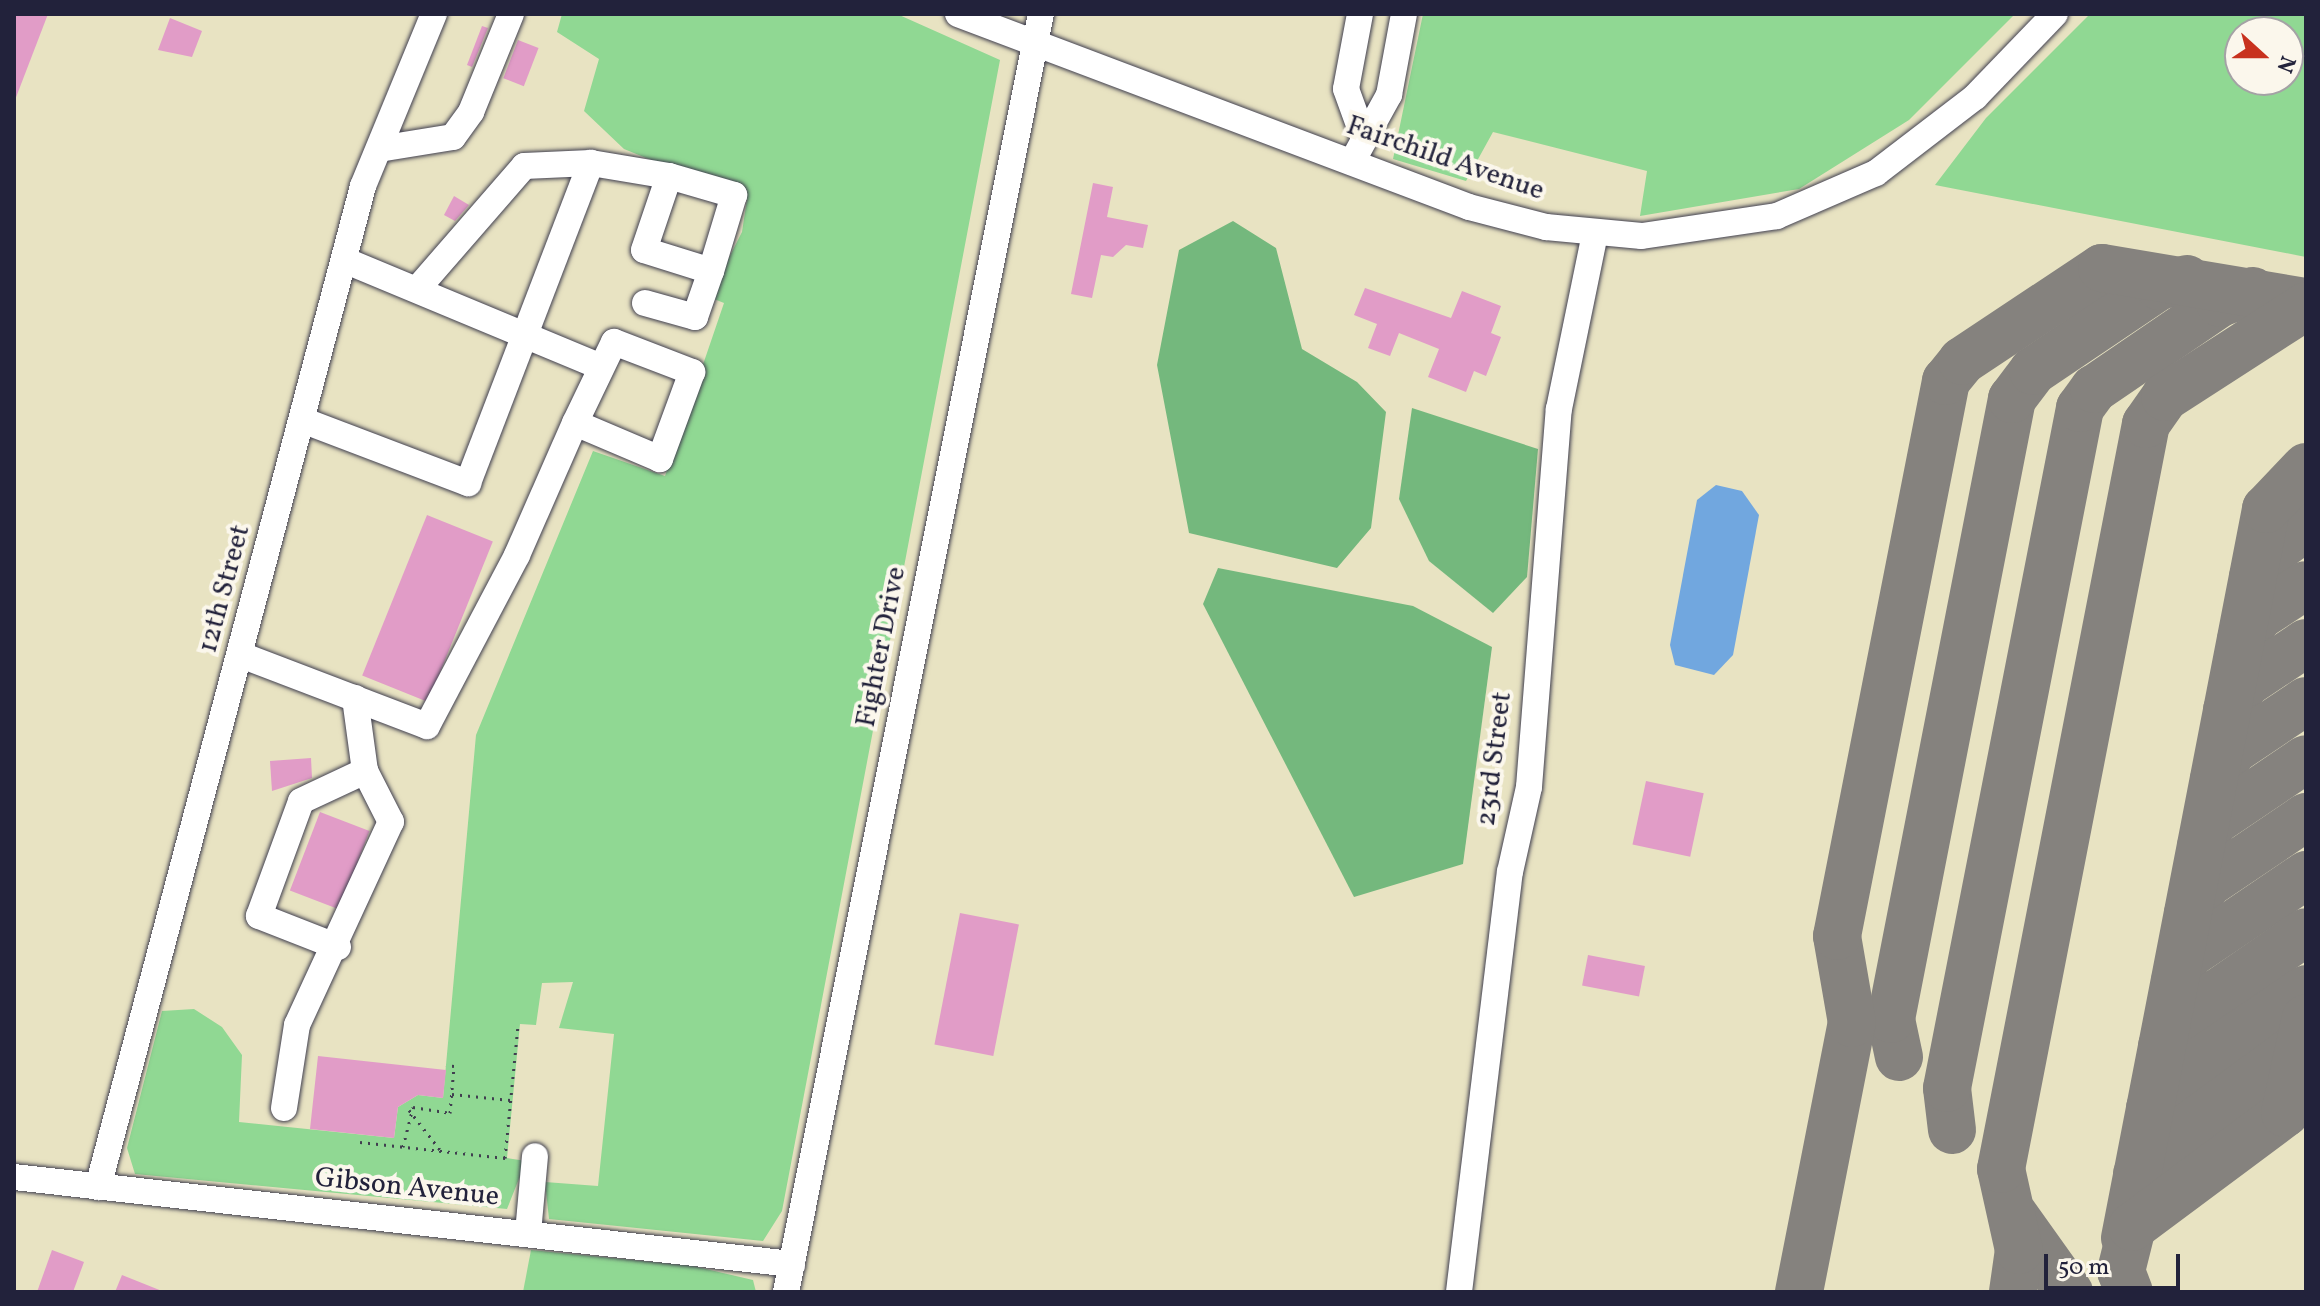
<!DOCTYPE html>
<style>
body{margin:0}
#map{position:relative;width:2320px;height:1306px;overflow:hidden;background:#e8e3c2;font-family:Vollkorn,serif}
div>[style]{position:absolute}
.green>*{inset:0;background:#90d893}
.forest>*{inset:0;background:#74b87d}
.water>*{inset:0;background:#71a7df}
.taxiway>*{height:48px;margin:-24px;padding:0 24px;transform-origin:24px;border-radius:24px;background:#85827e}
.building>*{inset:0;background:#e19cc7;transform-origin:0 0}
.path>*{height:3px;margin-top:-1.5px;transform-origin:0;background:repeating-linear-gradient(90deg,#403f4f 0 2px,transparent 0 8px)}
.roads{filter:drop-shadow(0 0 2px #403f4f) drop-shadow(0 0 2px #403f4f)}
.minor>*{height:26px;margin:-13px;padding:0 13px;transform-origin:13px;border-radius:13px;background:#fff}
span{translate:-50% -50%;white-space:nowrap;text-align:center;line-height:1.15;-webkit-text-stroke:8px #fbf7ec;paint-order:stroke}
.street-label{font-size:28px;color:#22223b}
.frame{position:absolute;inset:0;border:16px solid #22223b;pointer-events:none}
.north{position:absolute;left:2224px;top:16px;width:80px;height:80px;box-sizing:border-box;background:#fbf7ec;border:2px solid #a4a2a5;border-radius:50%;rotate:111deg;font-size:22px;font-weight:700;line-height:32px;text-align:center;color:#22223b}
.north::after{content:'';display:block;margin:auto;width:28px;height:36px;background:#c8321e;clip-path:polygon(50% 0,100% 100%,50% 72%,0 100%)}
.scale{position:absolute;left:2044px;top:1254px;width:136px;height:36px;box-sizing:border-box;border:4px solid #22223b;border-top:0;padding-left:10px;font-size:24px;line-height:28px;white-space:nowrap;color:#22223b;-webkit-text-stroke:6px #fbf7ec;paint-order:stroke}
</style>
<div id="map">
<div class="green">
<div style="clip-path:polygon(562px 14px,897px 14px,1000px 60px,782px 1211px,763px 1241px,549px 1219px,545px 1182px,598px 1186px,614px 1034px,559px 1028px,573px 982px,542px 983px,536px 1025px,520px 1024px,507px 1158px,526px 1161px,507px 1209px,135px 1174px,127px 1148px,162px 1011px,194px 1009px,222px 1027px,242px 1055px,239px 1122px,394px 1138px,398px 1107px,418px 1095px,443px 1098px,476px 735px,593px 451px,665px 476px,724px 303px,709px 297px,742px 232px,747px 199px,624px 149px,584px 111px,599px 59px,557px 32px)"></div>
<div style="clip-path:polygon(1423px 14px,2015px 14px,1909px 120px,1799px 189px,1640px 216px,1647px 171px,1493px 132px,1466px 181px,1393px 159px)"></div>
<div style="clip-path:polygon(evenodd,2090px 14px,2306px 14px,2306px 257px,1935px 185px,1986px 118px,2090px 14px,2240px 32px,2288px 32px,2288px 80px,2240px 80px,2240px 32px)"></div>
<div style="clip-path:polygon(531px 1250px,693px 1266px,753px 1280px,756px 1292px,523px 1292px)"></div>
</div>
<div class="forest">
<div style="clip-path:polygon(1233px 221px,1276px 248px,1302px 349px,1357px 382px,1386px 412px,1371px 528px,1337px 568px,1189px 533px,1157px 365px,1179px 250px)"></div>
<div style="clip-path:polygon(1412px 408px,1538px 449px,1527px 577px,1493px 613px,1429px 561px,1399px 499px)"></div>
<div style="clip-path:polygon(1218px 568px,1413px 606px,1492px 647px,1463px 864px,1354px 897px,1203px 604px)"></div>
</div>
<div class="water">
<div style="clip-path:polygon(1716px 485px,1742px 491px,1759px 515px,1733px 655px,1714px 675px,1675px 665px,1670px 645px,1697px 500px)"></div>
</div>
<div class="taxiway">
<div style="left:2253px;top:577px;width:21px;rotate:-62deg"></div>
<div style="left:2263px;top:558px;width:53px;rotate:-35.8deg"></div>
<div style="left:2241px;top:640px;width:30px;rotate:-53deg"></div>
<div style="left:2259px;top:616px;width:56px;rotate:-33.4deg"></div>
<div style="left:2227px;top:710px;width:33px;rotate:-55deg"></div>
<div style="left:2246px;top:683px;width:72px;rotate:-33.7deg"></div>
<div style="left:2214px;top:779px;width:35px;rotate:-57deg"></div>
<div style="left:2233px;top:750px;width:88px;rotate:-33.9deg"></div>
<div style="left:2201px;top:846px;width:27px;rotate:-63deg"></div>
<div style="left:2213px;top:822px;width:112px;rotate:-34.1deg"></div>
<div style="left:2188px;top:913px;width:35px;rotate:-57deg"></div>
<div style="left:2207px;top:884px;width:120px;rotate:-34.1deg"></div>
<div style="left:2175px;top:981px;width:29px;rotate:-63deg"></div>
<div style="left:2188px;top:955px;width:143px;rotate:-34.1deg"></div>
<div style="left:2162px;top:1046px;width:26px;rotate:-62deg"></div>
<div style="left:2174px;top:1023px;width:160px;rotate:-34.6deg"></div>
<div style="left:1899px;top:1057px;width:39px;rotate:-102deg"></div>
<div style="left:1891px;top:1019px;width:632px;rotate:-78.96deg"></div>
<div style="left:2012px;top:399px;width:35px;rotate:-53deg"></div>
<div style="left:2033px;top:371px;width:152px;rotate:-34deg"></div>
<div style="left:2159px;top:286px;width:29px;rotate:-14deg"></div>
<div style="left:2150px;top:1108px;width:27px;rotate:-57deg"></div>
<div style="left:2165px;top:1085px;width:171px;rotate:-34.2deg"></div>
<div style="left:1952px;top:1130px;width:42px;rotate:-96.8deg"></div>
<div style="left:1947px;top:1088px;width:693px;rotate:-78.93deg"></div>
<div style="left:2080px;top:408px;width:24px;rotate:-54deg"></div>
<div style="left:2094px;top:389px;width:153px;rotate:-34.3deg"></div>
<div style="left:2220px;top:303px;width:35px;rotate:-20deg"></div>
<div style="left:2137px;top:1174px;width:24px;rotate:-55deg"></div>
<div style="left:2151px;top:1154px;width:186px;rotate:-36.3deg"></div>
<div style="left:2014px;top:1215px;width:95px;rotate:54.5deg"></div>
<div style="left:2125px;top:1238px;width:743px;rotate:-79.05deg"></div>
<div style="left:2266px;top:509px;width:58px;rotate:-46.4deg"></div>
<div style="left:1799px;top:1292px;width:274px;rotate:-78.9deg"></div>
<div style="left:1852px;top:1023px;width:88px;rotate:-99.8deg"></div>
<div style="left:1837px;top:936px;width:566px;rotate:-78.89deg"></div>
<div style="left:1946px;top:381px;width:26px;rotate:-51deg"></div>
<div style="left:1962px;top:361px;width:168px;rotate:-33.6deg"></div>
<div style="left:2102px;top:268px;width:207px;rotate:9.5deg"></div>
<div style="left:2013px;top:1292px;width:42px;rotate:-81.9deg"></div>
<div style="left:2019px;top:1250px;width:83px;rotate:-102.5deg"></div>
<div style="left:2001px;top:1169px;width:759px;rotate:-78.99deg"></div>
<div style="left:2146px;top:424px;width:33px;rotate:-55deg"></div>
<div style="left:2165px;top:397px;width:168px;rotate:-32.8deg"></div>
<div style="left:2129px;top:1292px;width:22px;rotate:-111deg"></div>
<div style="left:2121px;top:1271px;width:45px;rotate:-76deg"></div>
<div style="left:2132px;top:1227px;width:191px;rotate:-36.7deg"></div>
<div style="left:2285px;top:1113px;width:97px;rotate:-77.5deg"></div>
</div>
<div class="building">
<div style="clip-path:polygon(14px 14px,48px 14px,15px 100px,14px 100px)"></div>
<div style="clip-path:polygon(170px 18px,202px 31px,192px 57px,158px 50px)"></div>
<div style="clip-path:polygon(482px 26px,488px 28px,472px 67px,467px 65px)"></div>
<div style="left:518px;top:40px;width:22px;height:41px;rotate:21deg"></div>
<div style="clip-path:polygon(1093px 183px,1113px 187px,1107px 217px,1148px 225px,1143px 248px,1126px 245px,1113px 257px,1101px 255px,1092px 298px,1071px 294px)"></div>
<div style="clip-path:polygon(454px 196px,469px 205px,455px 221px,444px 215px)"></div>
<div style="clip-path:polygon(1365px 288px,1451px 318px,1462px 291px,1501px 306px,1491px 333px,1501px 337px,1486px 376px,1474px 371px,1466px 392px,1428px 377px,1439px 349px,1399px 333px,1390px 356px,1368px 348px,1377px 324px,1354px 315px)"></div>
<div style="left:427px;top:515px;width:71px;height:173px;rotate:22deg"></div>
<div style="clip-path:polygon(311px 758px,312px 778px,272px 791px,270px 761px)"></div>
<div style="left:1646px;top:781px;width:59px;height:65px;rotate:12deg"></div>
<div style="left:320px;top:812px;width:53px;height:84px;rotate:21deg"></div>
<div style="left:960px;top:913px;width:60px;height:134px;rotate:11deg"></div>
<div style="left:1588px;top:955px;width:58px;height:31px;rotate:11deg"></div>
<div style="clip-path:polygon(318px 1056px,446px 1070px,443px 1098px,418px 1095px,398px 1107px,394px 1138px,310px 1129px)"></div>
<div style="clip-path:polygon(52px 1250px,84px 1262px,73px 1292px,37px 1292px)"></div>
<div style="clip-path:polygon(122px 1275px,162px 1291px,162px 1292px,115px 1292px)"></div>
</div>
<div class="path">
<div style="left:452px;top:1094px;width:59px;rotate:5.8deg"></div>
<div style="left:409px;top:1110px;width:52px;rotate:52deg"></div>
<div style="left:360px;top:1142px;width:146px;rotate:6.3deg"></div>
<div style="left:505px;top:1158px;width:133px;rotate:-84.4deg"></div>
<div style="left:403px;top:1147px;width:41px;rotate:-76deg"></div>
<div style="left:413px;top:1107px;width:37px;rotate:9deg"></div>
<div style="left:450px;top:1113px;width:47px;rotate:-85.1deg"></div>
<div style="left:454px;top:1066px;width:8px;rotate:-173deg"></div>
</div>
<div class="roads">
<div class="minor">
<div style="left:958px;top:14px;width:546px;rotate:20.69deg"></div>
<div style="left:1469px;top:207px;width:80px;rotate:14.6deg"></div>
<div style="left:1546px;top:227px;width:96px;rotate:5.4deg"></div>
<div style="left:1642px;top:236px;width:136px;rotate:-8.4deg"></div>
<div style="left:1777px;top:216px;width:108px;rotate:-23.5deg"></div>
<div style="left:1876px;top:173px;width:125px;rotate:-37.5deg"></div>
<div style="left:1975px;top:97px;width:115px;rotate:-46.1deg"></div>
<div style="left:1360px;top:14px;width:76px;rotate:100.6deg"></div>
<div style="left:1346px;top:89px;width:50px;rotate:70.1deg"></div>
<div style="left:379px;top:149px;width:75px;rotate:-9.2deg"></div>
<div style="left:453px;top:137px;width:31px;rotate:-54deg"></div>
<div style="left:471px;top:112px;width:106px;rotate:-67.8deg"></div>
<div style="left:1352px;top:162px;width:77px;rotate:-61.1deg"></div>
<div style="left:1389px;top:95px;width:82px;rotate:-79.5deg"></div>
<div style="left:344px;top:260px;width:278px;rotate:22.6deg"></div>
<div style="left:419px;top:287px;width:160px;rotate:-49deg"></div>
<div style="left:524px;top:166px;width:67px;rotate:-2.6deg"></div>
<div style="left:645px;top:303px;width:52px;rotate:15.6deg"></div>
<div style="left:695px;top:317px;width:49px;rotate:-70.8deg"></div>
<div style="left:614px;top:342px;width:84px;rotate:21deg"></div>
<div style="left:692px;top:372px;width:93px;rotate:110.2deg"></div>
<div style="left:660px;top:459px;width:92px;rotate:-157deg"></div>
<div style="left:575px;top:423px;width:90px;rotate:-64.3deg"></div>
<div style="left:302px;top:420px;width:178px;rotate:20.8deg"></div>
<div style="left:468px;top:483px;width:343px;rotate:-69deg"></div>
<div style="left:591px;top:163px;width:79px;rotate:9.5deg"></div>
<div style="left:669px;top:176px;width:68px;rotate:16.3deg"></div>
<div style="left:734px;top:195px;width:79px;rotate:106.8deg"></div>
<div style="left:711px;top:271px;width:70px;rotate:-162.6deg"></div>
<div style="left:644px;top:250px;width:78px;rotate:-71.3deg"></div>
<div style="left:241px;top:655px;width:199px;rotate:20.9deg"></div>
<div style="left:427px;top:726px;width:193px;rotate:-62.2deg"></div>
<div style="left:517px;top:555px;width:144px;rotate:-66.3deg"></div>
<div style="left:338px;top:947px;width:85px;rotate:-158.6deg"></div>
<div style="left:259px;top:916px;width:122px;rotate:-69.9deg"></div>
<div style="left:301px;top:801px;width:71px;rotate:-25.1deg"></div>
<div style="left:284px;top:1108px;width:84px;rotate:-81.1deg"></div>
<div style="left:297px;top:1025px;width:224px;rotate:-65.2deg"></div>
<div style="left:391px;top:822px;width:57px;rotate:-117deg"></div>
<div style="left:365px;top:771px;width:74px;rotate:-97.8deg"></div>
<div style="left:14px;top:1177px;width:783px;rotate:6.38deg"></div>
<div style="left:98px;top:1187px;width:1035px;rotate:-75.17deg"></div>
<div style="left:363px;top:186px;width:186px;rotate:-67.6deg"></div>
<div style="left:528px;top:1233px;width:77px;rotate:-84.8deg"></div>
<div style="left:786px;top:1292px;width:1303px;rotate:-78.72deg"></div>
<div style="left:1459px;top:1292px;width:423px;rotate:-83.1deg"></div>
<div style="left:1510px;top:872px;width:87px;rotate:-77.4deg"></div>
<div style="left:1529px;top:787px;width:379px;rotate:-85.5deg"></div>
<div style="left:1559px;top:409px;width:179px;rotate:-78.4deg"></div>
</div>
</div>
<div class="street-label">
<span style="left:1445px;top:159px;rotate:19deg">Fairchild Avenue</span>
<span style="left:225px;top:589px;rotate:-75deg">12th Street</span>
<span style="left:882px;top:647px;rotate:-79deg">Fighter Drive</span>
<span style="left:1495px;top:759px;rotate:-83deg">23rd Street</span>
<span style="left:407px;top:1188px;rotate:6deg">Gibson Avenue</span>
</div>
<div class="frame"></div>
<div class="north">N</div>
<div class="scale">50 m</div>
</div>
